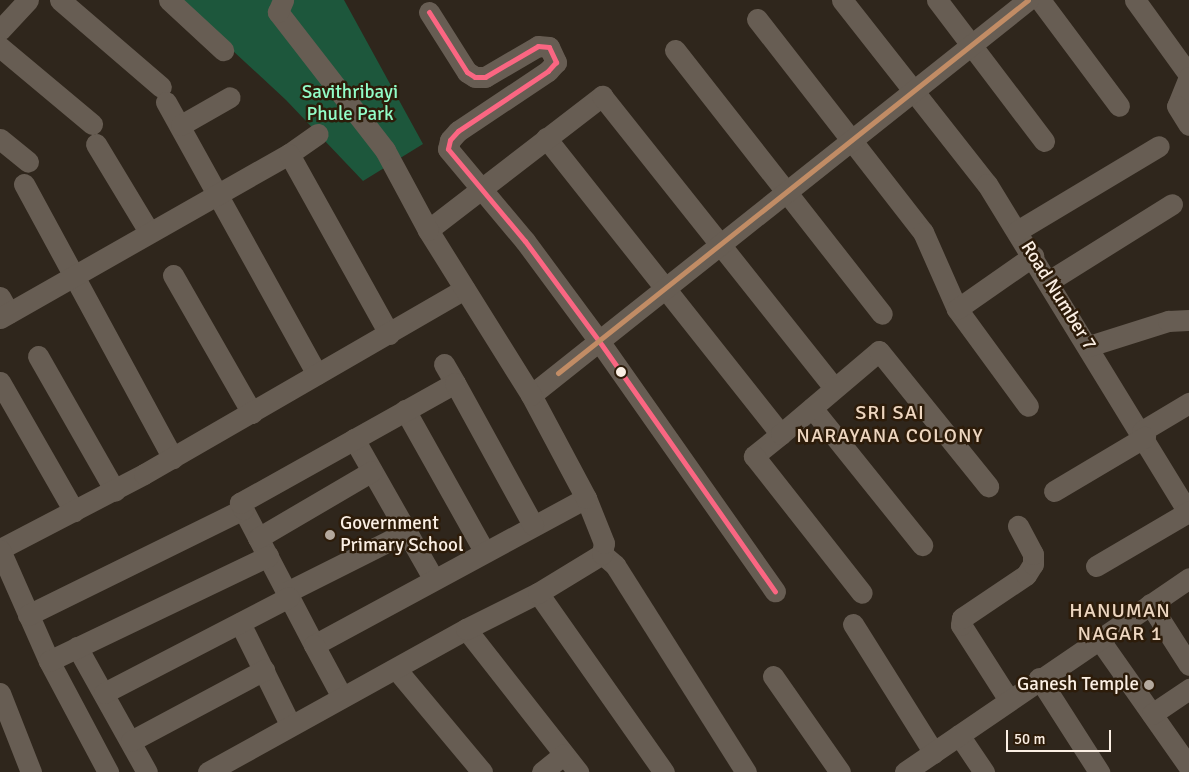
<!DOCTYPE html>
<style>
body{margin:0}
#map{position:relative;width:1189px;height:772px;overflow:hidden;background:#2f261c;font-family:Signika,sans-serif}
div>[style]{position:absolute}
.green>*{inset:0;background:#1d573c}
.minor>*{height:21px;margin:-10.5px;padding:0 10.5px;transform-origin:10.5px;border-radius:10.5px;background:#675d53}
.bus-1>*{height:5px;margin:-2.5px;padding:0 2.5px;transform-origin:2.5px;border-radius:2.5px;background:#fa6682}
.bus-2>*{height:5px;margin:-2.5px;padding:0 2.5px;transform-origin:2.5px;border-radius:2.5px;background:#c18c65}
.dots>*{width:14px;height:14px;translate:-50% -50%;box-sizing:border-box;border:2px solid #2d1c0a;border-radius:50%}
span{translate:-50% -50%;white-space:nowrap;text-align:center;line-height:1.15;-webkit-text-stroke:5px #2d1c0a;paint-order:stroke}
.park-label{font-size:19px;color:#92fcc7}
.street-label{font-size:19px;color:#fbefe4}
.poi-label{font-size:19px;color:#fbefe4}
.left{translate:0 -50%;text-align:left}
.right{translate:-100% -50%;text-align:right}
.neighbourhood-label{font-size:20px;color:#edd6c0;letter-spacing:1px}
.scale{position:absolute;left:1006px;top:730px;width:105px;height:22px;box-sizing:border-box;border:2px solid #fbefe4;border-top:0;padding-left:6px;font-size:15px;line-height:18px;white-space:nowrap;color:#fbefe4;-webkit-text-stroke:4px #2d1c0a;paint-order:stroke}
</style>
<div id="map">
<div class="green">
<div style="clip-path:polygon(178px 0,344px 0,423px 144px,363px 181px,286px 100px)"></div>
</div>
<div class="minor">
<div style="left:60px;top:0;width:133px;rotate:40.7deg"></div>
<div style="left:169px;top:0;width:74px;rotate:42.8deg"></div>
<div style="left:842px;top:0;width:234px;rotate:51.8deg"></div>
<div style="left:987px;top:184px;width:386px;rotate:58.5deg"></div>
<div style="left:937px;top:0;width:177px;rotate:52.8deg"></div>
<div style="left:1040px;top:0;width:132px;rotate:53.3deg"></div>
<div style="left:1135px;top:0;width:92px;rotate:54.2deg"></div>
<div style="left:429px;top:12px;width:71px;rotate:57.7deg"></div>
<div style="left:467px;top:72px;width:9px;rotate:32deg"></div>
<div style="left:475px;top:77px;width:10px"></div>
<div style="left:485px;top:77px;width:61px;rotate:-30.3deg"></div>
<div style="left:538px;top:46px;width:11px;rotate:5deg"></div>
<div style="left:549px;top:47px;width:17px;rotate:65deg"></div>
<div style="left:556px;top:62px;width:12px;rotate:132deg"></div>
<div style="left:548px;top:71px;width:108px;rotate:146.3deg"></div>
<div style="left:458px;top:131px;width:12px;rotate:132deg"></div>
<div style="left:450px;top:140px;width:9px;rotate:103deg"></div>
<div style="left:448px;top:149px;width:120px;rotate:50.1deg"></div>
<div style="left:525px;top:241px;width:124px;rotate:53.5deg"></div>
<div style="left:599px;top:341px;width:306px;rotate:54.9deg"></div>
<div style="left:757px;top:19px;width:270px;rotate:52.1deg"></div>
<div style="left:923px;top:232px;width:84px;rotate:66.2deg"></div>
<div style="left:957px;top:309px;width:120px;rotate:53.8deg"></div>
<div style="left:0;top:30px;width:41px;rotate:-47deg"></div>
<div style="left:0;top:47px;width:120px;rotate:39.9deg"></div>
<div style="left:675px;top:50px;width:335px;rotate:51.9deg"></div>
<div style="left:1189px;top:77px;width:31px;rotate:112deg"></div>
<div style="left:1177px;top:106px;width:22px;rotate:58deg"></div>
<div style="left:166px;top:102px;width:311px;rotate:61deg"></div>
<div style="left:181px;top:125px;width:56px;rotate:-29.7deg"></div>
<div style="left:546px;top:138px;width:378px;rotate:51.6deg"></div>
<div style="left:781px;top:434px;width:35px;rotate:141deg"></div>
<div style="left:754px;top:456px;width:174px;rotate:51.8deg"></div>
<div style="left:0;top:139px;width:36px;rotate:39deg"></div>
<div style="left:96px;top:144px;width:103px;rotate:58.9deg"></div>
<div style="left:289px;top:154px;width:35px;rotate:-35deg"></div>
<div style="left:24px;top:184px;width:312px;rotate:61.5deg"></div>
<div style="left:428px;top:230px;width:220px;rotate:-37.6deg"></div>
<div style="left:602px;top:96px;width:373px;rotate:51.5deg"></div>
<div style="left:1017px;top:231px;width:165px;rotate:-30.9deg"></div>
<div style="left:173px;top:275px;width:159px;rotate:60.2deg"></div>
<div style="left:1049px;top:281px;width:145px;rotate:-32deg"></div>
<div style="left:0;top:297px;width:18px;rotate:61deg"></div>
<div style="left:957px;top:309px;width:93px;rotate:-34.9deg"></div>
<div style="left:0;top:318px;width:332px;rotate:-29.6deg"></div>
<div style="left:289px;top:154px;width:206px;rotate:60.9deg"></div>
<div style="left:1089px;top:346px;width:83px;rotate:-17.6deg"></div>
<div style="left:1168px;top:321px;width:21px;rotate:-3deg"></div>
<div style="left:38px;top:356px;width:155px;rotate:60.3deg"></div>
<div style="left:444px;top:364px;width:22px;rotate:60deg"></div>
<div style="left:0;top:382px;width:149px;rotate:60.2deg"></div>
<div style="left:531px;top:395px;width:635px;rotate:-38.48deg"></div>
<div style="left:812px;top:408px;width:176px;rotate:51.2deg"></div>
<div style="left:405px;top:410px;width:162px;rotate:60.7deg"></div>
<div style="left:1142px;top:431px;width:55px;rotate:-30.8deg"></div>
<div style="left:781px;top:434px;width:128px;rotate:-40.3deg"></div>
<div style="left:879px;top:351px;width:174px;rotate:51.1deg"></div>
<div style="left:354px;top:439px;width:160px;rotate:60.4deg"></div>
<div style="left:1054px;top:491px;width:106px;rotate:-30.7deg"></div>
<div style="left:243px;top:509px;width:153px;rotate:62.4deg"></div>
<div style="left:314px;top:645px;width:309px;rotate:-28.4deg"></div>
<div style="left:258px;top:538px;width:132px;rotate:-30.4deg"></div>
<div style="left:0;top:549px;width:162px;rotate:-27.5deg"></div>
<div style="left:144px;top:474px;width:370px;rotate:-30deg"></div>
<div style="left:0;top:550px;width:121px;rotate:66.2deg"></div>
<div style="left:49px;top:661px;width:126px;rotate:62deg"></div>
<div style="left:602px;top:554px;width:17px;rotate:40deg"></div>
<div style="left:615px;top:565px;width:245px;rotate:57.7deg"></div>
<div style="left:1096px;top:566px;width:107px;rotate:-30.4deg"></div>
<div style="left:287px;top:592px;width:132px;rotate:-26.6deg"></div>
<div style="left:538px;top:593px;width:219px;rotate:54.9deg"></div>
<div style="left:1150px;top:604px;width:72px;rotate:57.4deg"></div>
<div style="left:28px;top:615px;width:240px;rotate:-26.2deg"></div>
<div style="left:243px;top:509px;width:7px;rotate:-117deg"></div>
<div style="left:240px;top:503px;width:246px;rotate:-29.2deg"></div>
<div style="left:455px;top:383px;width:162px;rotate:61.2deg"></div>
<div style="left:240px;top:623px;width:113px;rotate:63.7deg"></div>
<div style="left:853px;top:624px;width:152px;rotate:57.9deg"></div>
<div style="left:466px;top:629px;width:182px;rotate:51.9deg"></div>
<div style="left:1099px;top:639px;width:156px;rotate:54.9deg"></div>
<div style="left:314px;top:645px;width:59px;rotate:61.7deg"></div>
<div style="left:77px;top:647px;width:143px;rotate:60.8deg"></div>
<div style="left:49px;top:661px;width:243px;rotate:-25.6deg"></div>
<div style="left:396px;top:669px;width:134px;rotate:50.1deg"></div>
<div style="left:773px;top:676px;width:117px;rotate:55.1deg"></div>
<div style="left:1039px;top:678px;width:112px;rotate:57.4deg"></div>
<div style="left:0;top:693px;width:85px;rotate:68.6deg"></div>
<div style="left:104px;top:693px;width:208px;rotate:-27.4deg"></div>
<div style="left:1009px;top:700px;width:89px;rotate:-122.6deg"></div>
<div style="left:961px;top:625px;width:7px;rotate:-82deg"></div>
<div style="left:962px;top:618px;width:77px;rotate:-33.9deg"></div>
<div style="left:1026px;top:575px;width:13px;rotate:-58deg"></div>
<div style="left:1033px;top:564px;width:10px;rotate:-90deg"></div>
<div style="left:1033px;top:554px;width:32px;rotate:-118deg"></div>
<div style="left:1152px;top:714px;width:45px;rotate:-34deg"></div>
<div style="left:959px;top:735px;width:45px;rotate:56deg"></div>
<div style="left:131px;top:741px;width:151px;rotate:-28.1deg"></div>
<div style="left:208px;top:772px;width:295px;rotate:-29deg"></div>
<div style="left:466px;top:629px;width:80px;rotate:-26.6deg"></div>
<div style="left:538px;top:593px;width:75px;rotate:-31.4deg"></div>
<div style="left:602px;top:554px;width:11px;rotate:-80deg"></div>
<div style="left:604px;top:543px;width:48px;rotate:-111.8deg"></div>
<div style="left:586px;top:498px;width:117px;rotate:-118.1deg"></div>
<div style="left:531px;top:395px;width:195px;rotate:-122deg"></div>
<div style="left:428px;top:230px;width:91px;rotate:-118.3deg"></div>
<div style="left:385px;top:150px;width:175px;rotate:-127.8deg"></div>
<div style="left:278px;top:12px;width:13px;rotate:-67deg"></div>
<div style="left:542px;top:772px;width:28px;rotate:-39deg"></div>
<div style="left:905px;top:772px;width:344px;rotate:-34.3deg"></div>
</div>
<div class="bus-1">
<div style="left:429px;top:12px;width:71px;rotate:57.7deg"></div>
<div style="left:467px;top:72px;width:9px;rotate:32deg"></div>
<div style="left:475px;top:77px;width:10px"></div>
<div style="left:485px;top:77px;width:61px;rotate:-30.3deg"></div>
<div style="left:538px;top:46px;width:11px;rotate:5deg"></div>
<div style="left:549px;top:47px;width:17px;rotate:65deg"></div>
<div style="left:556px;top:62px;width:12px;rotate:132deg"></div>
<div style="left:548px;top:71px;width:108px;rotate:146.3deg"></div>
<div style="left:458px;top:131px;width:12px;rotate:132deg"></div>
<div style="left:450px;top:140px;width:9px;rotate:103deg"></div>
<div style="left:448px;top:149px;width:120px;rotate:50.1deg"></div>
<div style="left:525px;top:241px;width:124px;rotate:53.5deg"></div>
<div style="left:599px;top:341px;width:306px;rotate:54.9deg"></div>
</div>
<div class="bus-2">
<div style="left:558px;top:373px;width:600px;rotate:-38.44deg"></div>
</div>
<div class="dots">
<div style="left:621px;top:372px;background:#fbefe4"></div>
<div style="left:330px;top:535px;background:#b4a99e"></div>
<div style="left:1149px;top:685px;background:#b4a99e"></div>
</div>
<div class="park-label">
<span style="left:350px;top:104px">Savithribayi<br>Phule Park</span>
</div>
<div class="street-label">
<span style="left:1058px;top:296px;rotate:58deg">Road Number 7</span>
</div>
<div class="poi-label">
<span class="left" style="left:340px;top:535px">Government<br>Primary School</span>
<span class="right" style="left:1139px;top:685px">Ganesh Temple</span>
</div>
<div class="neighbourhood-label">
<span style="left:890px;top:424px">SRI SAI<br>NARAYANA COLONY</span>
<span style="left:1120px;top:622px">HANUMAN<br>NAGAR 1</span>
</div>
<div class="scale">50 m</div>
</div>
